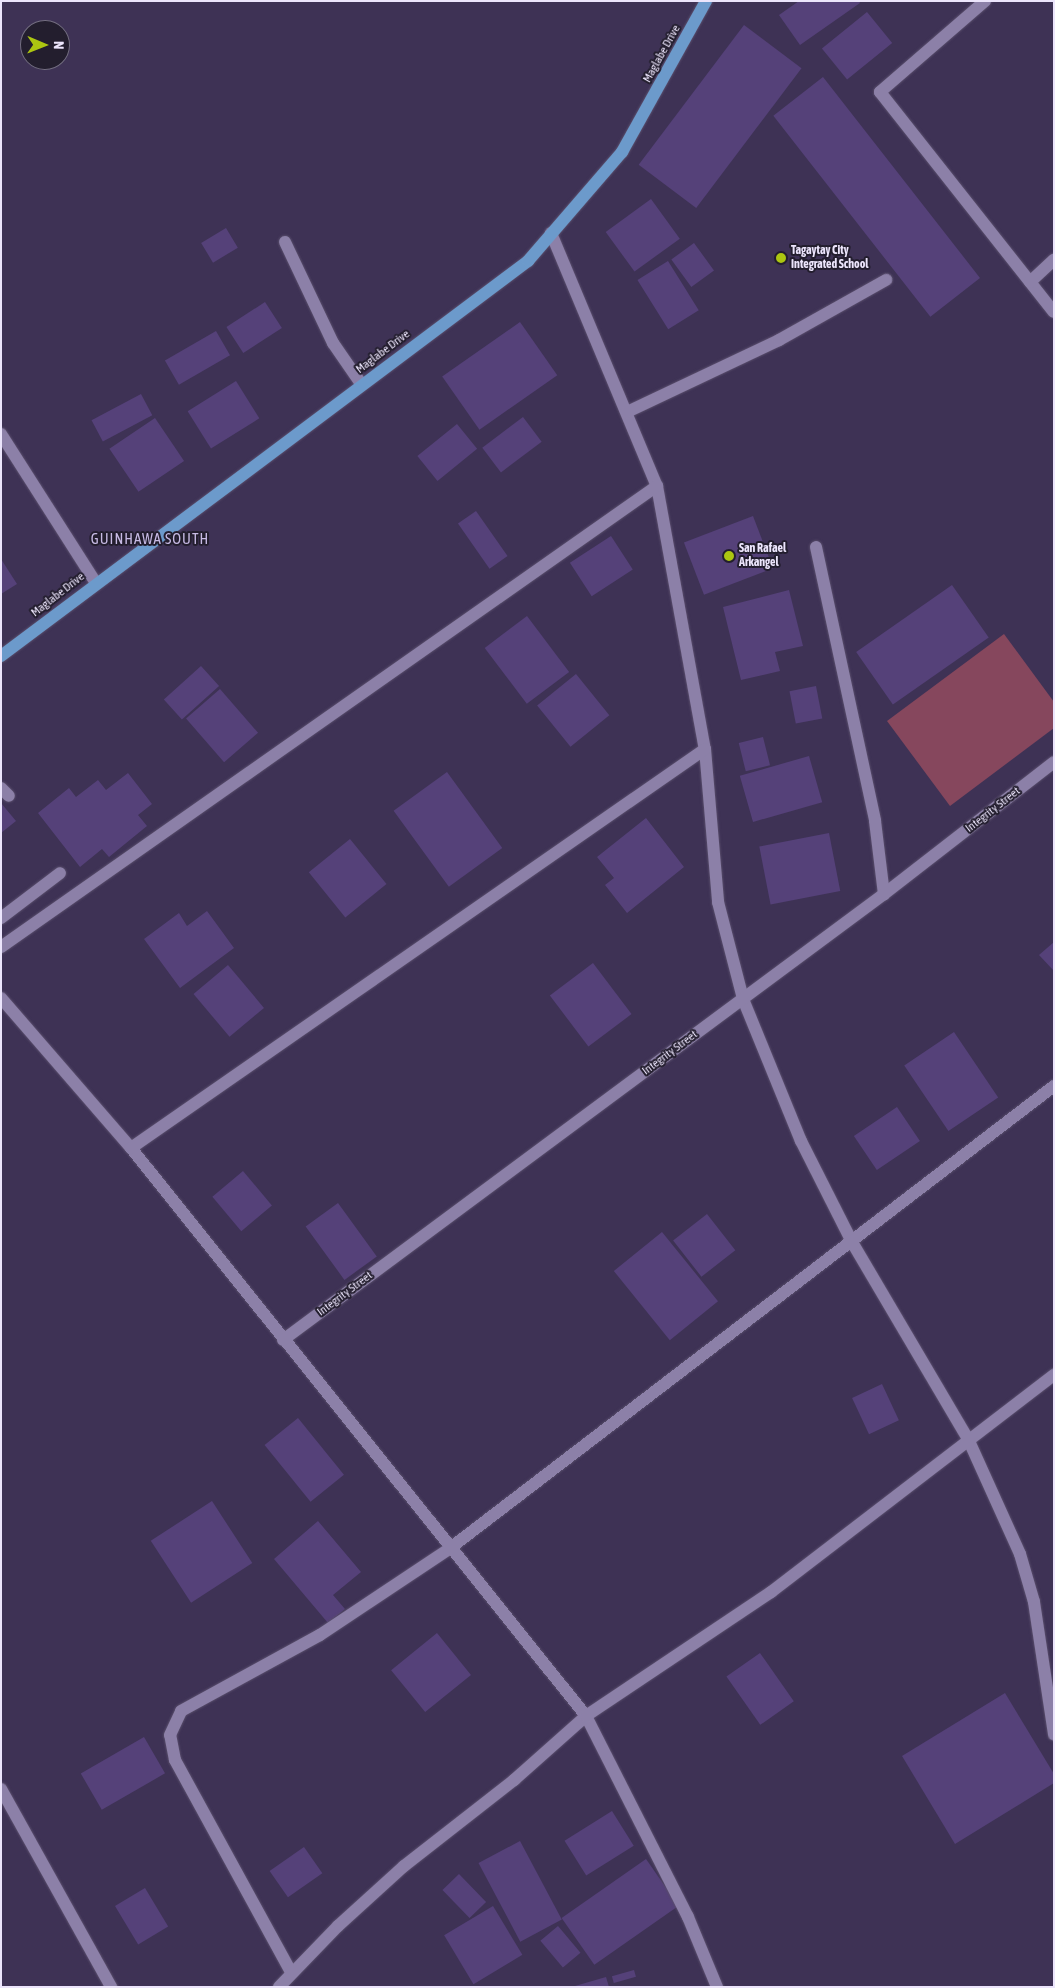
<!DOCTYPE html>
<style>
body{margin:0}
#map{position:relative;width:1055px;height:1988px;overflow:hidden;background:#3e3255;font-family:"Asap Condensed",sans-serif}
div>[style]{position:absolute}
.green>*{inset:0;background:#86475d}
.building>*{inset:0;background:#554179;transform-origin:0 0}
.roads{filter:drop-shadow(0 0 1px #594e6c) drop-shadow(0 0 1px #594e6c)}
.minor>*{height:12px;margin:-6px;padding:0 6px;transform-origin:6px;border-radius:6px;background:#8c80a8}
.major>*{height:12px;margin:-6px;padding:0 6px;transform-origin:6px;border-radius:6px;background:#6c9acb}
.dots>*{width:14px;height:14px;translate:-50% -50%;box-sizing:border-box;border:2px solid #231e2e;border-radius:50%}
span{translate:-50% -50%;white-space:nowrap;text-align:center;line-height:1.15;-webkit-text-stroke:4px #231e2e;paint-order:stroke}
.street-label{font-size:12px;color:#ece5fc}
.poi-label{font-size:12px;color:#ece5fc;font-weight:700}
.left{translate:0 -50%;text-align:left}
.quarter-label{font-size:15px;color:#c7bae4;letter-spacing:1px}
.frame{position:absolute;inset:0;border:2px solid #ece5fc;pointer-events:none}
.north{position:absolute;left:20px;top:20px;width:50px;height:50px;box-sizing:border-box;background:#231e2e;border:1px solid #736e80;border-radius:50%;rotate:91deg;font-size:14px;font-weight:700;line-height:20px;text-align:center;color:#ece5fc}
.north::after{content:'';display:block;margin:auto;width:18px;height:22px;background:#acc611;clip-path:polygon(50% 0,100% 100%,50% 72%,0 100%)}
</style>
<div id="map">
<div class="green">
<div style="clip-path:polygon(1004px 634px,1054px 702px,1054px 728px,950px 806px,887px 721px)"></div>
</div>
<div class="building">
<div style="clip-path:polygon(799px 1px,859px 1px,860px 3px,800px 45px,779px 15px)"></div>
<div style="left:867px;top:12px;width:40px;height:58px;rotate:51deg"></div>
<div style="left:744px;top:25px;width:72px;height:175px;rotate:37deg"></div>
<div style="left:823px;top:77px;width:255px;height:63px;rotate:52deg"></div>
<div style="left:651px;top:199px;width:49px;height:56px;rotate:54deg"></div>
<div style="left:226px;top:228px;width:23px;height:29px;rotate:59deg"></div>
<div style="left:694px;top:243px;width:34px;height:28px;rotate:54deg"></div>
<div style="left:668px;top:261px;width:58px;height:36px;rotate:58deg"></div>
<div style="left:265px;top:302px;width:31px;height:46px;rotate:57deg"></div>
<div style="left:520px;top:322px;width:65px;height:95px;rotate:55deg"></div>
<div style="left:216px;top:331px;width:28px;height:59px;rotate:60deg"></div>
<div style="left:236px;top:381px;width:44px;height:57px;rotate:58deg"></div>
<div style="left:141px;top:394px;width:24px;height:56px;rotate:62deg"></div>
<div style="left:523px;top:417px;width:31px;height:51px;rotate:53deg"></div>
<div style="left:155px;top:418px;width:52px;height:55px;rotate:56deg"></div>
<div style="left:457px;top:424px;width:32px;height:51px;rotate:51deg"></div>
<div style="left:476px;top:511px;width:55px;height:22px;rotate:55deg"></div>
<div style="left:753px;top:516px;width:56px;height:74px;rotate:69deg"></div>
<div style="left:611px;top:536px;width:40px;height:49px;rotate:57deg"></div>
<div style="clip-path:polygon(1px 559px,17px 584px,1px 594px)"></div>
<div style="left:952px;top:585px;width:64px;height:117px;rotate:55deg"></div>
<div style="clip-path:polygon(789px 590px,803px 646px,775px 652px,780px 671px,741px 680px,723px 607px)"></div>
<div style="left:527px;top:616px;width:70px;height:53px;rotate:53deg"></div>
<div style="left:201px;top:666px;width:27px;height:50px;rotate:48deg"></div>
<div style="left:576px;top:674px;width:53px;height:50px;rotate:51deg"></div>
<div style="left:816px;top:686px;width:33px;height:27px;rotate:79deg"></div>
<div style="left:220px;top:689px;width:58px;height:45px;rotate:49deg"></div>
<div style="left:763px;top:737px;width:29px;height:25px;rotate:76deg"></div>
<div style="left:809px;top:756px;width:48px;height:72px;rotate:74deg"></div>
<div style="left:447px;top:772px;width:94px;height:66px;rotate:54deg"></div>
<div style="clip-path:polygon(128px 773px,152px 804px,138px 815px,147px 826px,109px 857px,102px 849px,80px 867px,38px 813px,69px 788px,76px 797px,98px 780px,106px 790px)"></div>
<div style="clip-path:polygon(1px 803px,16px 821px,1px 833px)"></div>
<div style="clip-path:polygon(646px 818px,684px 867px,627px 913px,605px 885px,614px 878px,597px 857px)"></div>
<div style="left:829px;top:833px;width:59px;height:71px;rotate:79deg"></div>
<div style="left:350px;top:839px;width:58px;height:53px;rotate:51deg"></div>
<div style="clip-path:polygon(207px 911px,234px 948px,180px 988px,144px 939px,179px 913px,187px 926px)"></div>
<div style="clip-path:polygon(1054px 942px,1054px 971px,1039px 955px)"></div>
<div style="left:593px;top:963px;width:64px;height:54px;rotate:53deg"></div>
<div style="left:228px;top:965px;width:56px;height:45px;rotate:50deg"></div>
<div style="left:954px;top:1032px;width:79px;height:60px;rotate:56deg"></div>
<div style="left:897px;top:1107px;width:41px;height:52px;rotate:56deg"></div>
<div style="left:243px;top:1171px;width:45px;height:40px;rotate:50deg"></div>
<div style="left:338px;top:1203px;width:66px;height:40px;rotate:54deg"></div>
<div style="left:707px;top:1214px;width:46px;height:43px;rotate:52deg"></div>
<div style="left:662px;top:1232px;width:89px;height:62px;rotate:51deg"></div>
<div style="left:882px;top:1384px;width:40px;height:33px;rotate:65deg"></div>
<div style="left:298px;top:1418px;width:73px;height:43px;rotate:51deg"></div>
<div style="left:212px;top:1501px;width:74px;height:73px;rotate:57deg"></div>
<div style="clip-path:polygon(318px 1521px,361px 1572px,333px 1595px,345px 1609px,328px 1623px,274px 1559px)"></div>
<div style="left:437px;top:1633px;width:54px;height:59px;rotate:51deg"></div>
<div style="left:760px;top:1653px;width:59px;height:41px;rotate:55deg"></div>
<div style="clip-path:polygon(1005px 1693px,1054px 1774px,1054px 1783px,955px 1844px,902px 1756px)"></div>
<div style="left:144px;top:1737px;width:42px;height:73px;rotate:60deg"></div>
<div style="left:612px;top:1811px;width:41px;height:56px;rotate:58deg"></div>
<div style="left:520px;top:1841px;width:89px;height:47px;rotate:62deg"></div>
<div style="left:304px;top:1847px;width:32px;height:42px;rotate:55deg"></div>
<div style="left:646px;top:1859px;width:57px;height:103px;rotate:55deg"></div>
<div style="left:459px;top:1874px;width:39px;height:23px;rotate:46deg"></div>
<div style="left:145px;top:1888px;width:45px;height:35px;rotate:59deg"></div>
<div style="left:493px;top:1906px;width:57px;height:57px;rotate:59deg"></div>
<div style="left:558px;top:1926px;width:35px;height:23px;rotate:50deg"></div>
<div style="left:634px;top:1970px;width:7px;height:23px;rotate:74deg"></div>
<div style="clip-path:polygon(606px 1977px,609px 1987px,575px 1987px,575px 1986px)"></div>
</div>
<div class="roads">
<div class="minor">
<div style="left:985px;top:1px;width:139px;rotate:139.1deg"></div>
<div style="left:880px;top:92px;width:280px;rotate:51.7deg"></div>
<div style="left:551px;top:233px;width:274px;rotate:67.3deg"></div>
<div style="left:657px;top:486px;width:267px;rotate:79.7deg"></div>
<div style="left:705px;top:749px;width:154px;rotate:85.1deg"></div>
<div style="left:718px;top:902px;width:100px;rotate:75.5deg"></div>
<div style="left:743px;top:999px;width:153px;rotate:67.8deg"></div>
<div style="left:801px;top:1141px;width:113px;rotate:63.2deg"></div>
<div style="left:852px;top:1242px;width:231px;rotate:59.5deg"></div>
<div style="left:969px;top:1441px;width:124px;rotate:65.7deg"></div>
<div style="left:1020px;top:1554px;width:50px;rotate:73.7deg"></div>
<div style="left:1034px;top:1602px;width:134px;rotate:81.4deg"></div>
<div style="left:285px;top:242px;width:112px;rotate:64.6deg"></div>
<div style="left:333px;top:343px;width:51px;rotate:55.4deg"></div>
<div style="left:1030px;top:282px;width:33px;rotate:-43deg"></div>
<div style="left:627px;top:412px;width:168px;rotate:-25.3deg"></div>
<div style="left:779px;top:340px;width:123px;rotate:-29.3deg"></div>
<div style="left:1px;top:434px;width:177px;rotate:57.5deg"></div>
<div style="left:816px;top:547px;width:280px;rotate:77.8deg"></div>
<div style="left:875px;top:821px;width:74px;rotate:83deg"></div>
<div style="left:1px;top:788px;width:11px;rotate:45deg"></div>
<div style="left:1px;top:918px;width:74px;rotate:-37.3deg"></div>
<div style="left:1px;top:947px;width:802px;rotate:-35.1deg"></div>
<div style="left:1px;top:998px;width:198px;rotate:49.1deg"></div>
<div style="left:131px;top:1148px;width:728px;rotate:51.3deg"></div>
<div style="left:586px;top:1716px;width:225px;rotate:63.1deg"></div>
<div style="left:688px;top:1917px;width:76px;rotate:67.5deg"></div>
<div style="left:131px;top:1148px;width:699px;rotate:-34.8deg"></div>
<div style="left:283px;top:1340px;width:748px;rotate:-36.58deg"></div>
<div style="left:884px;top:894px;width:215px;rotate:-37.8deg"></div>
<div style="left:1px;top:1789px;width:227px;rotate:60.9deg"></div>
<div style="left:291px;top:1972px;width:242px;rotate:-118.7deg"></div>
<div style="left:175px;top:1760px;width:25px;rotate:-101deg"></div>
<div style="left:170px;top:1735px;width:26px;rotate:-65deg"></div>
<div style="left:181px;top:1711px;width:158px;rotate:-28.7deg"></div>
<div style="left:320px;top:1635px;width:155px;rotate:-33.7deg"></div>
<div style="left:449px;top:1549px;width:762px;rotate:-37.43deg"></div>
<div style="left:279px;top:1987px;width:85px;rotate:-46deg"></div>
<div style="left:338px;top:1926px;width:89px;rotate:-42.3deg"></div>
<div style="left:404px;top:1866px;width:140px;rotate:-38deg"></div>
<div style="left:514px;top:1780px;width:96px;rotate:-41.6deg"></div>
<div style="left:586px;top:1716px;width:223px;rotate:-33.8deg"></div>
<div style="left:771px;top:1592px;width:357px;rotate:-37.5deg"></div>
</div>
<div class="major">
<div style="left:1px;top:656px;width:659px;rotate:-36.85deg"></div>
<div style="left:528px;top:261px;width:144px;rotate:-49.2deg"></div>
<div style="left:622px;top:152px;width:173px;rotate:-60.9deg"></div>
</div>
</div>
<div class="dots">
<div style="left:781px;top:258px;background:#acc611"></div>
<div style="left:729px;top:556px;background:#acc611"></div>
</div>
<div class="street-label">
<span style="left:662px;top:54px;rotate:-61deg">Maglabe Drive</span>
<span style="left:383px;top:352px;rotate:-37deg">Maglabe Drive</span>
<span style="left:58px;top:595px;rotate:-38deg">Maglabe Drive</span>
<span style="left:993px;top:810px;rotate:-38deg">Integrity Street</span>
<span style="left:670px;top:1053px;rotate:-37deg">Integrity Street</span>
<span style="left:345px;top:1294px;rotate:-37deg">Integrity Street</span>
</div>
<div class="poi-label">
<span class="left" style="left:791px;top:258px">Tagaytay City<br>Integrated School</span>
<span class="left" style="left:739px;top:556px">San Rafael<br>Arkangel</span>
</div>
<div class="quarter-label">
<span style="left:150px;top:539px">GUINHAWA SOUTH</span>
</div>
<div class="frame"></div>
<div class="north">N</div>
</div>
